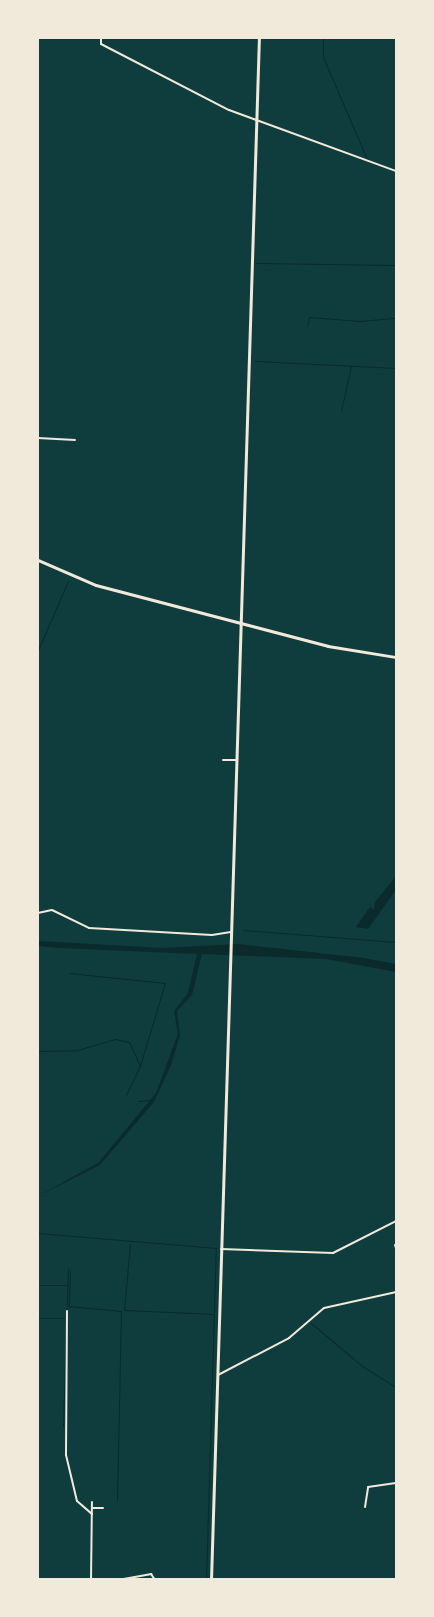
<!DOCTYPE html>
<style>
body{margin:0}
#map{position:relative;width:434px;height:1617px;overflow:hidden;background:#0f3d3e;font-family:"Noto Sans",sans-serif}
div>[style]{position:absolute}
.water>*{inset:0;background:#0a2a2b}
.stream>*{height:1px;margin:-0.5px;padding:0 0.5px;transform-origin:0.5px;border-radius:0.5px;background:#0a2a2b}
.minor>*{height:2px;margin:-1px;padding:0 1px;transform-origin:1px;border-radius:1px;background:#f1e9da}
.secondary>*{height:2.5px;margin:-1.25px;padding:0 1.25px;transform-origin:1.25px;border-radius:1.25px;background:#f1e9da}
.primary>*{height:2.5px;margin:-1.25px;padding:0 1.25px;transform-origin:1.25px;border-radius:1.25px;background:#f1e9da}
span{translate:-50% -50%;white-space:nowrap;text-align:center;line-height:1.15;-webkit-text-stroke:5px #f1e9da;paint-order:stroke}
.frame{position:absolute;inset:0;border:39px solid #f1e9da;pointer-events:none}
</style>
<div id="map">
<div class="water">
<div style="clip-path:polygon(396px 876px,396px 890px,368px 929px,356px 927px,370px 907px,374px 910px,375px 902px)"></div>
<div style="clip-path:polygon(38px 941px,163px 948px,238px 944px,364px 958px,396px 964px,396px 972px,326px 959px,202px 954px,192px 995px,177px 1011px,180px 1035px,171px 1065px,154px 1102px,100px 1165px,38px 1196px,98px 1163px,156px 1093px,178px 1034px,174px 1011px,188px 993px,197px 954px,59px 948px,38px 946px)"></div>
</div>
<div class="stream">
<div style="left:323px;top:38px;width:19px;rotate:90deg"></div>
<div style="left:323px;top:57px;width:111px;rotate:66.7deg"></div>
<div style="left:256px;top:263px;width:140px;rotate:0.8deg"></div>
<div style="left:307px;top:326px;width:9px;rotate:-77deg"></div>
<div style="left:309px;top:317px;width:51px;rotate:4.5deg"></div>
<div style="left:360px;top:321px;width:36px;rotate:-5deg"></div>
<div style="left:255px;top:361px;width:141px;rotate:2.8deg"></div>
<div style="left:341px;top:411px;width:46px;rotate:-77.5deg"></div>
<div style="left:38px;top:650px;width:75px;rotate:-66.5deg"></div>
<div style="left:243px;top:930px;width:153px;rotate:4.5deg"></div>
<div style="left:69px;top:973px;width:97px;rotate:5.9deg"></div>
<div style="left:165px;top:983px;width:87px;rotate:106.8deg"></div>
<div style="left:38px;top:1051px;width:39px;rotate:-1deg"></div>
<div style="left:77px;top:1050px;width:40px;rotate:-16deg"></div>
<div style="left:115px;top:1039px;width:14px;rotate:12deg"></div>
<div style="left:129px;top:1042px;width:26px;rotate:65deg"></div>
<div style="left:140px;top:1066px;width:32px;rotate:116deg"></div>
<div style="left:138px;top:1101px;width:12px;rotate:-5deg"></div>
<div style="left:38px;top:1233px;width:179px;rotate:4.8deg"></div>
<div style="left:130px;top:1244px;width:66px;rotate:95.2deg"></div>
<div style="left:124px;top:1310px;width:90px;rotate:2.5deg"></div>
<div style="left:70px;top:1271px;width:35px;rotate:92deg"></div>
<div style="left:69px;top:1306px;width:52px;rotate:5.5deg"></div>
<div style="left:121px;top:1311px;width:189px;rotate:91.2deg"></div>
<div style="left:38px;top:1285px;width:29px"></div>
<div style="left:38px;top:1318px;width:26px"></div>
<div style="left:311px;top:1323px;width:67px;rotate:40.1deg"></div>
<div style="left:362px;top:1366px;width:40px;rotate:32deg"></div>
<div style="left:63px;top:1426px;width:158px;rotate:-88.2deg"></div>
<div style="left:206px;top:1580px;width:331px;rotate:-88.3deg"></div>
</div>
<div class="minor">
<div style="left:101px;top:38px;width:6px;rotate:90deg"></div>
<div style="left:101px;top:44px;width:144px;rotate:27.3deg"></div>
<div style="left:229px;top:110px;width:178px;rotate:20.1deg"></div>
<div style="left:38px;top:438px;width:37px;rotate:3deg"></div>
<div style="left:223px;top:760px;width:13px"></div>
<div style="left:38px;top:913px;width:14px;rotate:-12deg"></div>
<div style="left:52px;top:910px;width:41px;rotate:25.9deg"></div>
<div style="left:89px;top:928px;width:123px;rotate:3.3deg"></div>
<div style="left:212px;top:935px;width:19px;rotate:-9deg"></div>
<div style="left:395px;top:1245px;width:3px;rotate:72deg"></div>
<div style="left:221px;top:1249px;width:112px;rotate:2deg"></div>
<div style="left:333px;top:1253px;width:71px;rotate:-26.9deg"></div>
<div style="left:67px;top:1311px;width:144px;rotate:90.4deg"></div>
<div style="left:66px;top:1455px;width:47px;rotate:76.6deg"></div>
<div style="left:77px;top:1501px;width:20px;rotate:41deg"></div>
<div style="left:218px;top:1375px;width:80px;rotate:-27.5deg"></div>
<div style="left:289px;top:1338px;width:46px;rotate:-40.6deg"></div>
<div style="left:324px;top:1308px;width:74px;rotate:-12.5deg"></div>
<div style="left:365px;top:1507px;width:20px;rotate:-81deg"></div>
<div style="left:368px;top:1487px;width:28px;rotate:-8deg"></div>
<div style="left:92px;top:1508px;width:11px"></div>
<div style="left:91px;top:1580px;width:78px;rotate:-89.3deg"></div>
<div style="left:118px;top:1580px;width:34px;rotate:-10deg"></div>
<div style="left:151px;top:1574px;width:7px;rotate:56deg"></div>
</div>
<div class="secondary">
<div style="left:38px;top:560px;width:63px;rotate:23.3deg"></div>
<div style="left:96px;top:585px;width:240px;rotate:14.7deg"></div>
<div style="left:328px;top:646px;width:69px;rotate:9.2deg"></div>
</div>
<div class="primary">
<div style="left:211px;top:1580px;width:1543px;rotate:-88.22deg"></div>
</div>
<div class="frame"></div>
</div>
